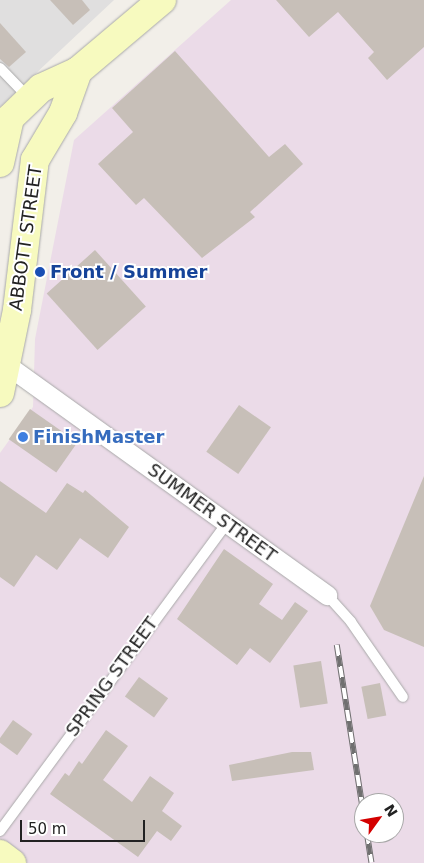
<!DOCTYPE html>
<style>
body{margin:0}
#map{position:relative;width:424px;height:863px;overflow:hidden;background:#f2efe9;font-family:"DejaVu Sans",sans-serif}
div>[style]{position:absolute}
.residential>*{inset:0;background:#e0dfdf}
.industrial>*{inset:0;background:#ebdbe8}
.building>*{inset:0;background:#c7bfb8;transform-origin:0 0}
.roads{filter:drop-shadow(0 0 1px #a9a9a9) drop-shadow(0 0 1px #a9a9a9)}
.service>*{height:10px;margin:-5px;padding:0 5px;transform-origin:5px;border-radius:5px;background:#fff}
.minor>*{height:19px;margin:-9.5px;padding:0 9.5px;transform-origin:9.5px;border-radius:9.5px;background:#fff}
.secondary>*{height:28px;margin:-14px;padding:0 14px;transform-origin:14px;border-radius:14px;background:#f7fabf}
.rail>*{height:5.5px;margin-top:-2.75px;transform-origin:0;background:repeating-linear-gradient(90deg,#fff 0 11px,#707070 0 22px);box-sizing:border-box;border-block:1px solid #707070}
.dots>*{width:14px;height:14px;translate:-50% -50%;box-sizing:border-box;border:2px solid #fff;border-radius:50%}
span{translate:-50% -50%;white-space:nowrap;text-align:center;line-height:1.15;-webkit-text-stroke:4px #fff;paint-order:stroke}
.street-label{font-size:18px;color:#222}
.transit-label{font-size:18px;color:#164399;font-weight:700}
.left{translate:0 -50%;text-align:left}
.shop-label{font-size:18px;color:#366cbe;font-weight:700}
.north{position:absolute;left:354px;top:793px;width:50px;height:50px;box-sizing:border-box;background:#fff;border:1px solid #a7a7a7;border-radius:50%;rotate:58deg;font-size:14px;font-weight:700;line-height:20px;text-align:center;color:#222}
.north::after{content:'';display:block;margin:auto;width:18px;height:22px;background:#d40000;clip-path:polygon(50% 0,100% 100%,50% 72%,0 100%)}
.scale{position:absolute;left:20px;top:820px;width:125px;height:22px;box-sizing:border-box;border:2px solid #222;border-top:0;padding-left:6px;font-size:15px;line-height:18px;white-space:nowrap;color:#222;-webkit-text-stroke:4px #fff;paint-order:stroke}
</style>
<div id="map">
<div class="residential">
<div style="clip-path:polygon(0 0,114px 0,0 107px)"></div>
</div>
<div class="industrial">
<div style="clip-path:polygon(evenodd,231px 0,424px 0,424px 863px,0 863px,0 453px,33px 407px,35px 339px,74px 140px,231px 0,364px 803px,394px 803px,394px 833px,364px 833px,364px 803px)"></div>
</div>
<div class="building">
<div style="clip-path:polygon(50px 0,82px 0,90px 10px,73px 25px)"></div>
<div style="clip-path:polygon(276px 0,424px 0,424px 47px,387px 80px,368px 58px,374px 52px,338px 12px,309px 37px)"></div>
<div style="clip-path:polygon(0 23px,26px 52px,9px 67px,0 59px)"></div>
<div style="clip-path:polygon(175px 51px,269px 157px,285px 144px,303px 164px,250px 212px,255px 217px,202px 258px,144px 198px,136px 205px,98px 164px,133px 132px,112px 108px)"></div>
<div style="left:95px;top:250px;width:76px;height:65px;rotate:48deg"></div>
<div style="left:239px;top:405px;width:39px;height:57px;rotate:35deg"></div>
<div style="left:30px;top:409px;width:58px;height:37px;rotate:35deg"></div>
<div style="clip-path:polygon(424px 476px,424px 647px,384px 630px,370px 606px)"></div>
<div style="clip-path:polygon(0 481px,46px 513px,67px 483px,83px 493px,85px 490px,129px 527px,108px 558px,80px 538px,57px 570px,36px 555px,14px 587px,0 577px)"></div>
<div style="clip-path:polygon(224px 549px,273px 584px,259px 604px,282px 620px,295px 602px,308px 611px,270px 663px,250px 648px,237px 665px,177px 619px)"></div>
<div style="left:321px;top:661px;width:43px;height:28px;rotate:81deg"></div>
<div style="left:139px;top:677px;width:36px;height:24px;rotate:36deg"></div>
<div style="left:380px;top:683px;width:33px;height:19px;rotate:79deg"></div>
<div style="left:13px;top:720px;width:24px;height:26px;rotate:36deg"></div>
<div style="clip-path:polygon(106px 730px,128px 746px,103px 780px,132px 802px,150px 776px,174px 793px,162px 811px,182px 826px,171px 841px,157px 831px,138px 857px,50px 794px,65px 773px,69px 776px,79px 761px,82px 764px)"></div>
<div style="clip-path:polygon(292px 752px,311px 752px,314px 770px,232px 781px,229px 765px)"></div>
</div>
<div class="roads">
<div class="service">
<div style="left:0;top:68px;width:42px;rotate:46deg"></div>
<div style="left:327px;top:595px;width:36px;rotate:48deg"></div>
<div style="left:351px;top:622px;width:91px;rotate:55.3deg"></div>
<div style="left:0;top:831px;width:381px;rotate:-53.6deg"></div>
</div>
<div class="minor">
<div style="left:0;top:360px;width:403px;rotate:35.7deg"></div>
</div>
<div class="secondary">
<div style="left:0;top:163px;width:46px;rotate:-77.5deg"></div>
<div style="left:10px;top:118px;width:43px;rotate:-44.1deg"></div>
<div style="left:41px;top:88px;width:41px;rotate:-24.7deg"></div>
<div style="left:78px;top:71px;width:110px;rotate:-40.2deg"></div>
<div style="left:0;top:393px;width:85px;rotate:-78.4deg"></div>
<div style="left:17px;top:310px;width:151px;rotate:-83.2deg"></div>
<div style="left:35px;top:160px;width:55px;rotate:-59.2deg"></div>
<div style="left:63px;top:113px;width:45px;rotate:-70.3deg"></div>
<div style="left:0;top:854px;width:15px;rotate:37deg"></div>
</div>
</div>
<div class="rail">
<div style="left:337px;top:645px;width:172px;rotate:81deg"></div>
<div style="left:367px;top:833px;width:30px;rotate:81deg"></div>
</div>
<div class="dots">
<div style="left:40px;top:272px;background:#1a4fb4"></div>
<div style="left:23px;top:437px;background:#3f7fe0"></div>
</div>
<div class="street-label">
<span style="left:26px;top:238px;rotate:-82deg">ABBOTT STREET</span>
<span style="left:212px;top:513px;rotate:36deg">SUMMER STREET</span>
<span style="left:112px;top:677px;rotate:-54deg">SPRING STREET</span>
</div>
<div class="transit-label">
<span class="left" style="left:50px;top:272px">Front / Summer</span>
</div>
<div class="shop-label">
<span class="left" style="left:33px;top:437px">FinishMaster</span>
</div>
<div class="north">N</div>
<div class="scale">50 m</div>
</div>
